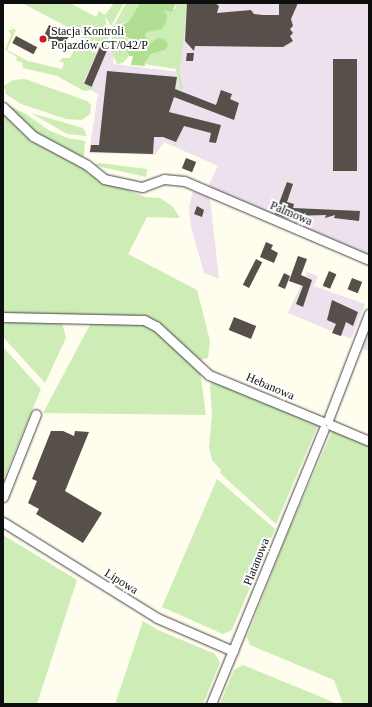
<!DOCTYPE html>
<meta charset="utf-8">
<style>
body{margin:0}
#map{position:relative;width:372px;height:707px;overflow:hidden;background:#fffdee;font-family:Georgia,serif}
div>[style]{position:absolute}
.industrial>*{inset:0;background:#ece1ed}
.green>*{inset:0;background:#ceecb5}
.forest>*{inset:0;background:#b0de93}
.building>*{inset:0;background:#574f49;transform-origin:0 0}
.roads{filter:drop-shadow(0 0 1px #414141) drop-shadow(0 0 1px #414141)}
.street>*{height:9px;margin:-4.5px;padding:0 4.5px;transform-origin:4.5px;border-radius:4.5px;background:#fff}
.dots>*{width:11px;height:11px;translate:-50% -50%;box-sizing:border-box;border:2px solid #fff;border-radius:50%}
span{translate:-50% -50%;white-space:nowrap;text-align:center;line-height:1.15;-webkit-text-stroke:4px #fff;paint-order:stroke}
.poi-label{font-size:12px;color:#0e0e0e}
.left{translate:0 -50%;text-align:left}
.street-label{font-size:12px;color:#0e0e0e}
.frame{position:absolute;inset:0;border:4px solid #0e0e0e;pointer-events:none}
</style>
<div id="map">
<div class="industrial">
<div style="clip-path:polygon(185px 3px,369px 3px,369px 255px,208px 187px,218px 166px,164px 142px,155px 155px,89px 153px,98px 94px,80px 84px,103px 39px,115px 45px,113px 64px,180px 72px)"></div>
<div style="clip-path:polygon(193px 191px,210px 198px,219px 279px,204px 273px,191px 227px,189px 207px)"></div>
<div style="clip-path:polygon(307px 272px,318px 276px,314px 286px,365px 304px,351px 339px,288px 313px)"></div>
<div style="clip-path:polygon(369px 326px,369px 351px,360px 348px)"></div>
</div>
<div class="green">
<div style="clip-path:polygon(22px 3px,70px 3px,96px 17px,99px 11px,105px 15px,114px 3px,124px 3px,111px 26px,105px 16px,110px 48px,101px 44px,82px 83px,88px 86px,91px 81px,94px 82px,92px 90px,84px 91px,57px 76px,23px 68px,22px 62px,16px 61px,17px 57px,5px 50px,11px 35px,8px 30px,13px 30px,10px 26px,16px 30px,7px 50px,28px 61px,62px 69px,64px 63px,59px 61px,63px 58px,70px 58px,81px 37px,81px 34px)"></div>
<div style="clip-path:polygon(126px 3px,140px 3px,129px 21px,121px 24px,124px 38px,130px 38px,126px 50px,129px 56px,123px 63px,117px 64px,112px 52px,112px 29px)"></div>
<div style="clip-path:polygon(176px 3px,187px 3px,180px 72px,183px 89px,180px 90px,176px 69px,144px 64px,151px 54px,165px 50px,146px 42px,145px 35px,148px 32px,160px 29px,163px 10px,175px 9px)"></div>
<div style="clip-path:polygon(25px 79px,87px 101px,91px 105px,90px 114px,82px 120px,66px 119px,21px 104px,6px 94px,4px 86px,13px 80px)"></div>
<div style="clip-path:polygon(4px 103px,26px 114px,50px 131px,68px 138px,85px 141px,84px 156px,80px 157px,45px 139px,29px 127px)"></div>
<div style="clip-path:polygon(31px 113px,83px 128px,87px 136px,67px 134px)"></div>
<div style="clip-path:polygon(3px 114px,32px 142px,76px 162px,89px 174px,145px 197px,160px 198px,173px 207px,180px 218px,147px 217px,128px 254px,197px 290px,210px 341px,208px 358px,199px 360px,145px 317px,49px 314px,3px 315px)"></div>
<div style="clip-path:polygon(100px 163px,147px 169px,146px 177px,93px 165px)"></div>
<div style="clip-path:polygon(134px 320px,150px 326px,200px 371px,206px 415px,43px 413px,92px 321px)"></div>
<div style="clip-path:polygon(3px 321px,62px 323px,66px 338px,45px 383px,3px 337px)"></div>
<div style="clip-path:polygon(3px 347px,41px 389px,3px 480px)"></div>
<div style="clip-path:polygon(212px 379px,319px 423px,276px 524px,220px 473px,221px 470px,212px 460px,209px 447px,212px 415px,210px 387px)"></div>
<div style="clip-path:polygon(333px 429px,369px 444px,369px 704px,343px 704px,334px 680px,250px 645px,247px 637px,286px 537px)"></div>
<div style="clip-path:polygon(217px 479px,275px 529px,232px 630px,223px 634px,162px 607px)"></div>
<div style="clip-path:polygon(3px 535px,77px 580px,37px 704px,3px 704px)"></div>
<div style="clip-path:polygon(143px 621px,158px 630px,215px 654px,220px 663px,203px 704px,115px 704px)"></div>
<div style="clip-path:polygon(243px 665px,338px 704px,220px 704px,234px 670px)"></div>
</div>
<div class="forest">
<div style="clip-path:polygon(140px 3px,176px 3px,172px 12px,163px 10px,167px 15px,166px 23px,162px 29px,148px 32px,145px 35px,147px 42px,151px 43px,158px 38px,165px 39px,168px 45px,165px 50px,151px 54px,144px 64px,146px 66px,131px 65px,133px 56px,129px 56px,126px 50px,130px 38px,119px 36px,118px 27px,129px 21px)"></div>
</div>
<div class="building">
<div style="clip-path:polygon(187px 3px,215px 3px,219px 6px,217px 13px,251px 10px,254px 14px,263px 15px,279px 15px,279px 3px,298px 3px,291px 19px,293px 26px,290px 29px,293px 33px,290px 36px,293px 41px,283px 47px,195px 46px,194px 51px,185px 41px)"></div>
<div style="clip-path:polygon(49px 25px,70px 35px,61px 48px,43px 38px)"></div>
<div style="left:16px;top:36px;width:24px;height:8px;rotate:28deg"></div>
<div style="left:101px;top:44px;width:8px;height:43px;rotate:23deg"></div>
<div style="clip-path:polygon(187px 53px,194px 53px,193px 61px,186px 61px)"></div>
<div style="left:333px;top:59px;width:24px;height:112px"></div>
<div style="clip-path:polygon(107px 71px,177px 77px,175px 89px,216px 105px,221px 90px,232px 94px,230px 99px,239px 103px,234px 120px,174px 97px,169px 112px,221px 125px,216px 143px,209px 142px,211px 133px,184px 126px,176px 142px,163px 137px,154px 137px,153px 154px,90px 152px,91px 145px,99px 145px)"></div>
<div style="left:186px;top:158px;width:11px;height:11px;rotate:22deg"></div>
<div style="clip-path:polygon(287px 182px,293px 184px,287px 202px,294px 204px,293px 208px,360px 211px,359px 221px,334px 218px,335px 215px,325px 218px,326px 215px,290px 216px,289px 219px,275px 214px)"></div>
<div style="clip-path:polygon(197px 206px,204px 210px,202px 217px,194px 214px)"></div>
<div style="clip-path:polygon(266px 242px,273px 245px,271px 249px,278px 253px,274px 263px,260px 257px)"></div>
<div style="clip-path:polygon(298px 256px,307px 259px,301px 275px,312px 280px,303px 307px,296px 304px,303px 286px,289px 281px)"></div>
<div style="left:256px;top:259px;width:7px;height:29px;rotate:27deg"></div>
<div style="left:329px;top:271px;width:8px;height:16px;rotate:23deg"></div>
<div style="clip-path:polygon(284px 273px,290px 276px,285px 289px,278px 286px)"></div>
<div style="left:352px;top:278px;width:11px;height:12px;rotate:22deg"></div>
<div style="clip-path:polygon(332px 300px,358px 312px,353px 326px,346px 322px,341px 336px,332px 333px,336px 324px,327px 320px)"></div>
<div style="left:234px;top:317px;width:24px;height:14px;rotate:22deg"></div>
<div style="clip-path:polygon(51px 431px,63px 431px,74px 436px,75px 431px,89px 432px,65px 491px,102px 513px,83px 543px,36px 514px,39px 509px,28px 503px,37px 481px,32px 479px)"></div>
</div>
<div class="roads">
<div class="street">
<div style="left:3px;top:107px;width:42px;rotate:44deg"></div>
<div style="left:33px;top:136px;width:61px;rotate:28.2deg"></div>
<div style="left:87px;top:165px;width:22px;rotate:39deg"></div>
<div style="left:104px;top:179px;width:39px;rotate:12deg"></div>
<div style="left:142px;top:187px;width:23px;rotate:-20deg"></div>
<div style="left:164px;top:179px;width:20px;rotate:6deg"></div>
<div style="left:184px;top:181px;width:201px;rotate:23.1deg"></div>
<div style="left:3px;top:317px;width:141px;rotate:1.2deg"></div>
<div style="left:144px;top:320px;width:13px;rotate:27deg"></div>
<div style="left:156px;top:326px;width:72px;rotate:42.8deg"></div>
<div style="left:209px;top:375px;width:123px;rotate:22.4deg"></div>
<div style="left:328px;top:420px;width:114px;rotate:-68.9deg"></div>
<div style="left:331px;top:425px;width:41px;rotate:22.8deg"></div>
<div style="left:3px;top:497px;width:89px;rotate:-68.3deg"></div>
<div style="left:3px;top:522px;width:181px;rotate:31.9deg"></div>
<div style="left:157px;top:618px;width:83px;rotate:23.5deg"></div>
<div style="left:211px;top:704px;width:297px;rotate:-67.7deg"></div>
</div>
</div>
<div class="dots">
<div style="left:43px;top:39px;background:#c81e1b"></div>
</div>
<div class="poi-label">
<span class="left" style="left:51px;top:39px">Stacja Kontroli<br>Pojazdów CT/042/P</span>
</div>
<div class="street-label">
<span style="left:291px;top:214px;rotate:23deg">Palmowa</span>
<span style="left:270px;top:387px;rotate:23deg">Hebanowa</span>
<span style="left:257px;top:562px;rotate:-68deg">Platanowa</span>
<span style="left:121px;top:582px;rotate:32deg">Lipowa</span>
</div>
<div class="frame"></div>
</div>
